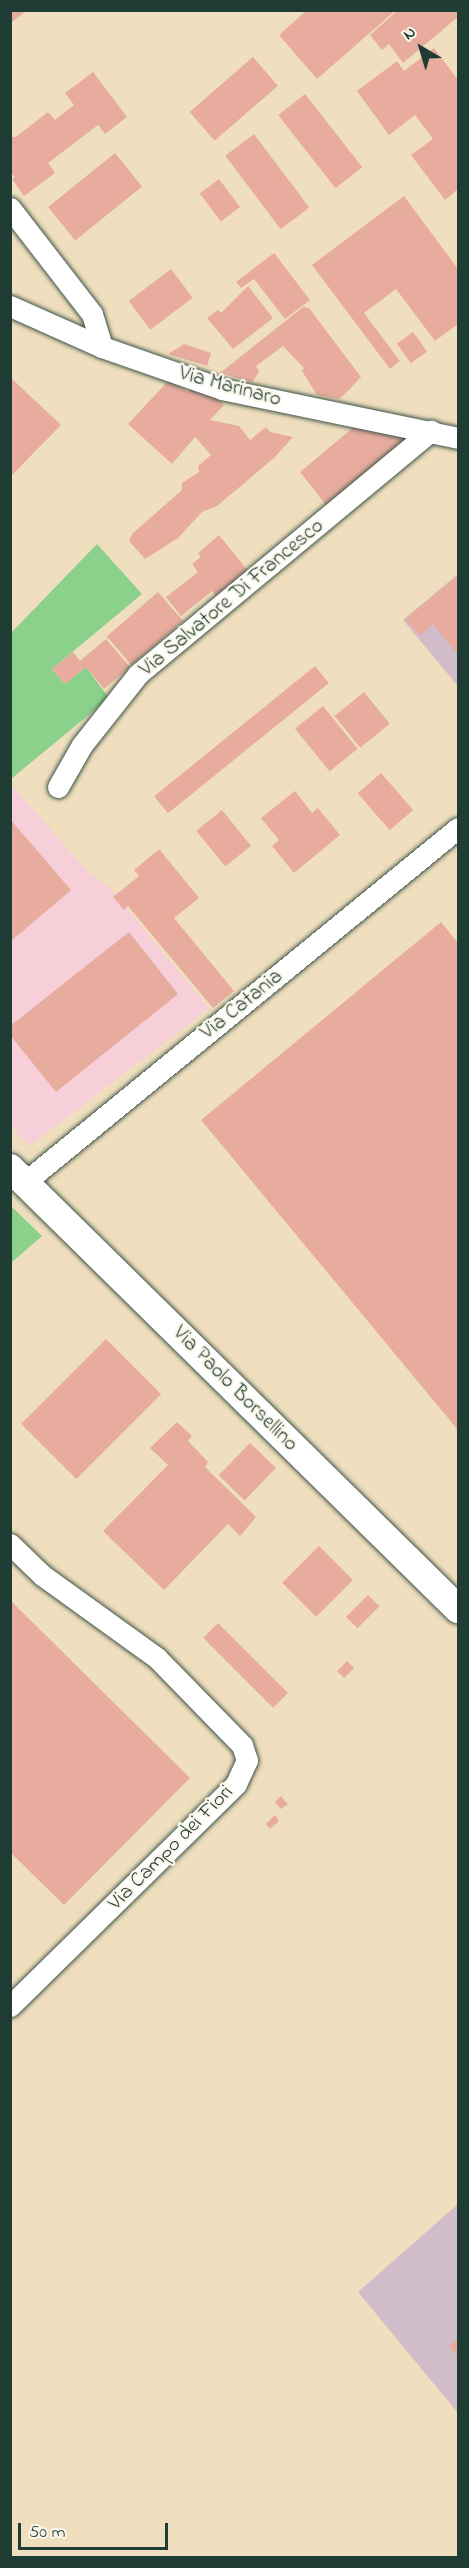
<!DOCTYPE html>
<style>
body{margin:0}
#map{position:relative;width:469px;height:2568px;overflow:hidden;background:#f0dfbe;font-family:"Indie Flower",sans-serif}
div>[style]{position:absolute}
.built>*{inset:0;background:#f6cfd8}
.industrial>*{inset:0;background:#d1bdca}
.green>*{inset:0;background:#8cd18b}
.building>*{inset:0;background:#e8ac9e;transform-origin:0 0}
.roads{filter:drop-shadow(0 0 2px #3e5549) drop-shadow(0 0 2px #3e5549)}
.minor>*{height:21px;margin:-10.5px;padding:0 10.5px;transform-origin:10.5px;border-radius:10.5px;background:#fff}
.secondary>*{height:28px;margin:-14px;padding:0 14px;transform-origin:14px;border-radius:14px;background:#fff}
span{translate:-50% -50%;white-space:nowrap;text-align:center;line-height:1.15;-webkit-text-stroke:4.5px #fbf7ec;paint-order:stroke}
.street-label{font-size:21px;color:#1f3d34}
.frame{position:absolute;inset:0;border:12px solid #1f3d34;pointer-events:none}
.north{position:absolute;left:391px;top:18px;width:60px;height:60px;-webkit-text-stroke:4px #fbf7ec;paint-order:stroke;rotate:322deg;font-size:16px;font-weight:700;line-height:24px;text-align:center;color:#1f3d34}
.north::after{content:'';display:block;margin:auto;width:21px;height:27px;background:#1f3d34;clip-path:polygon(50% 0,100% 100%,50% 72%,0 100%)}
.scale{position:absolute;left:18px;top:2523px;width:150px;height:27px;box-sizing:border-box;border:3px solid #1f3d34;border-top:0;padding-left:8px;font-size:18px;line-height:21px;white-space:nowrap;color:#1f3d34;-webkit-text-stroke:4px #fbf7ec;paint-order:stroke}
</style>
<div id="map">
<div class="built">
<div style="clip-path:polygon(10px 783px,90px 874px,109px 887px,209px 1008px,30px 1146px,11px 1127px)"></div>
</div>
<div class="industrial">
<div style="clip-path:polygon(458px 574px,458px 686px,403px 620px)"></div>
<div style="clip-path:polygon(458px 2204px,458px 2413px,358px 2292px)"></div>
</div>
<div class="green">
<div style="clip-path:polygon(97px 544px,142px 594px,52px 669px,65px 684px,86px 667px,109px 698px,11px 779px,11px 633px)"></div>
<div style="clip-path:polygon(11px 1206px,42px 1236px,11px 1263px,10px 1263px)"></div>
</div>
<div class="building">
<div style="clip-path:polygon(10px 10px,27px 10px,10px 24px)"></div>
<div style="clip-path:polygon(307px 10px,396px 10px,317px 79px,279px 35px)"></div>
<div style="clip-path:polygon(398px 10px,458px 10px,458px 17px,403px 63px,389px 44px,382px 50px,370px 35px)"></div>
<div style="clip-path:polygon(434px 48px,458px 80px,458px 189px,445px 200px,411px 155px,433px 139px,415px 115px,389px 135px,357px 91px,397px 61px,404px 71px)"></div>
<div style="left:253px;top:57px;width:38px;height:84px;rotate:49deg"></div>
<div style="clip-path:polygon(93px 72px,127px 117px,105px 134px,98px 125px,48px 163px,55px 173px,24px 196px,12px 179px,15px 177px,10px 172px,10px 137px,16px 137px,48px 112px,55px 120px,74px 105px,65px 93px)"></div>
<div style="left:305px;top:94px;width:93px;height:34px;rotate:52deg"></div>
<div style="left:254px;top:134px;width:92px;height:36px;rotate:53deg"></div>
<div style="left:115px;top:153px;width:43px;height:86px;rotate:51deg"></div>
<div style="left:219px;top:179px;width:35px;height:24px;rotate:53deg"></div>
<div style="clip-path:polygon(404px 196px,458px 269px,458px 324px,435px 341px,396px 289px,364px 313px,400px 361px,390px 369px,312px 265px)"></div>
<div style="clip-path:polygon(274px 253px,310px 300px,285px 319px,254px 279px,241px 288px,236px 282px)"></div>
<div style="left:171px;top:269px;width:36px;height:53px;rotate:53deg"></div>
<div style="clip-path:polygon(248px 286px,273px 318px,233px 349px,207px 318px,218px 310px,221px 313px)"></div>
<div style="clip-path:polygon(303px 307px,309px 308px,361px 377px,344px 395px,339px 399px,317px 395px,302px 371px,304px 368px,283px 346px,256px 366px,259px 372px,252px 382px,220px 373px)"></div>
<div style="left:413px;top:332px;width:24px;height:20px;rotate:54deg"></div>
<div style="clip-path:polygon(184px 344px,211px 353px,207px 366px,168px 354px)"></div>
<div style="clip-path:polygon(10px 377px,61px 425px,10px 477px)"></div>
<div style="clip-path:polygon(169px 380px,188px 392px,191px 389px,213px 395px,224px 405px,210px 420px,239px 426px,250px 440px,266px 427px,270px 432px,293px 437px,274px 458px,217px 506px,202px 512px,178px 538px,145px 559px,129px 541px,132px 534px,182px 490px,182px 483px,199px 472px,198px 466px,211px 455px,195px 437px,172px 464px,128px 424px)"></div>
<div style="clip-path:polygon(361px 421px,410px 437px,326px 505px,300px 472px)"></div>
<div style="clip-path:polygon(219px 535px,248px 571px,216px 596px,212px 591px,181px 616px,166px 597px,198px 572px,192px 564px,201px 557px,198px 553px)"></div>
<div style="clip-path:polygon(458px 575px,458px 655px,433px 624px,420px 636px,405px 619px)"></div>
<div style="left:158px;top:592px;width:38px;height:68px;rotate:49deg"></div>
<div style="clip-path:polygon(106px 639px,130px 667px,104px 689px,86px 667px,65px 684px,52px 669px,73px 652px,80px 661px)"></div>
<div style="left:315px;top:666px;width:22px;height:207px;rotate:51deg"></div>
<div style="left:364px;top:692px;width:41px;height:38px;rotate:51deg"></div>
<div style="left:323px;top:706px;width:55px;height:36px;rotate:51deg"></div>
<div style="left:381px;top:773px;width:49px;height:31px;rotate:49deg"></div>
<div style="clip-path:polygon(295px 791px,312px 813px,318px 808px,340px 835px,294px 873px,272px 846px,279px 840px,261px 818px)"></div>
<div style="left:222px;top:810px;width:46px;height:33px;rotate:51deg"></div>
<div style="clip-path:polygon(10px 819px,71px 890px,10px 942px)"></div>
<div style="clip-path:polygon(159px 849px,199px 898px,174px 918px,234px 991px,213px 1008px,128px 906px,124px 910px,113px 897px,139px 876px,134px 870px)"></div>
<div style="clip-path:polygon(441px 922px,458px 943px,458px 1430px,201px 1120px)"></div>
<div style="clip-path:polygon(129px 932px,178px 994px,56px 1092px,10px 1035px,10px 1026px)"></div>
<div style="left:106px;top:1339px;width:78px;height:120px;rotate:45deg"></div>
<div style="clip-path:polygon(177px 1422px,192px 1436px,188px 1441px,208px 1462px,205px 1467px,256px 1517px,240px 1536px,228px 1524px,164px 1590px,103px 1531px,168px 1465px,150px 1448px)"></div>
<div style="left:250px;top:1443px;width:36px;height:45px;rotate:44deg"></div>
<div style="left:319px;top:1546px;width:48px;height:52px;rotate:45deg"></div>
<div style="left:368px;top:1595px;width:16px;height:31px;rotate:45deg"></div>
<div style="clip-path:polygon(10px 1600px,190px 1778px,64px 1905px,10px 1852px)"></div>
<div style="left:218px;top:1623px;width:99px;height:21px;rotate:45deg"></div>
<div style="left:347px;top:1661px;width:10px;height:14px;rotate:45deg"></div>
<div style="clip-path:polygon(281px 1796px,288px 1804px,281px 1809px,275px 1802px)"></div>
<div style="clip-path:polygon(275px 1815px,279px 1821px,270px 1829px,266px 1824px)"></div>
<div style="clip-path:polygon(458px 2339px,458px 2357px,449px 2346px)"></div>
</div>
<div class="roads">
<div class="minor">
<div style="left:10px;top:208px;width:134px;rotate:52.3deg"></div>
<div style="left:92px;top:314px;width:34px;rotate:73deg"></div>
<div style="left:10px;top:306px;width:101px;rotate:24deg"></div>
<div style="left:102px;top:347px;width:127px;rotate:19.3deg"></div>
<div style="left:222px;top:389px;width:241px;rotate:11.7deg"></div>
<div style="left:58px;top:787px;width:48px;rotate:-60.3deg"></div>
<div style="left:82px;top:745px;width:90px;rotate:-51.7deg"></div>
<div style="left:138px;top:674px;width:381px;rotate:-39.7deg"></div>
<div style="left:25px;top:1182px;width:559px;rotate:-39.27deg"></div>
<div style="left:10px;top:1544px;width:45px;rotate:44.1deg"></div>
<div style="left:42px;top:1575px;width:142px;rotate:35.8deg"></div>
<div style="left:157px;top:1658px;width:122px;rotate:45.7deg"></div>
<div style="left:242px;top:1745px;width:16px;rotate:72deg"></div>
<div style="left:247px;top:1760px;width:26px;rotate:115deg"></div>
<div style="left:236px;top:1784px;width:317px;rotate:135.5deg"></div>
</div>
<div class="secondary">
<div style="left:10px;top:1168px;width:629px;rotate:44.55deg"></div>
</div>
</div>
<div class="street-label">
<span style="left:230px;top:387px;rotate:15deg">Via Marinaro</span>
<span style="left:232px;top:598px;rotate:-40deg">Via Salvatore Di Francesco</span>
<span style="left:242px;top:1005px;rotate:-39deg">Via Catania</span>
<span style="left:235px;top:1389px;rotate:45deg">Via Paolo Borsellino</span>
<span style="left:171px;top:1848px;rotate:-45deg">Via Campo dei Fiori</span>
</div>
<div class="frame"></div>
<div class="north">N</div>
<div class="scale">50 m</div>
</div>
